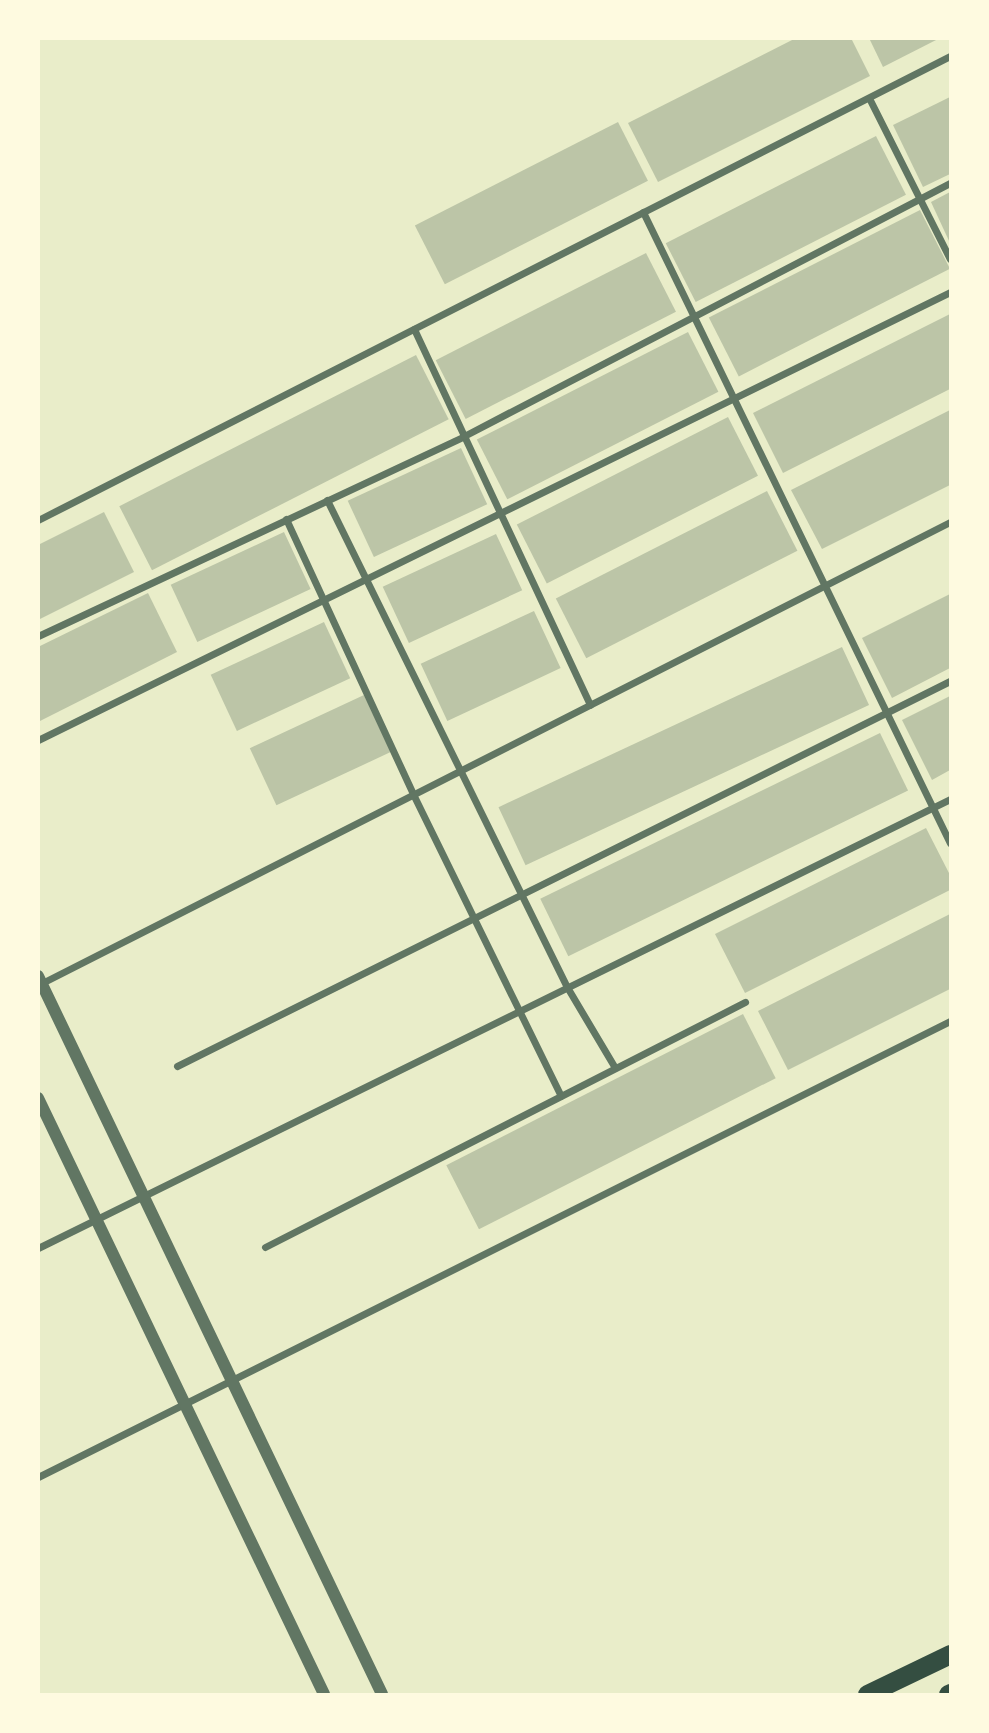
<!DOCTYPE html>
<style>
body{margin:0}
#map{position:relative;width:989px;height:1733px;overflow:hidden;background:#e9edc9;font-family:Quicksand,sans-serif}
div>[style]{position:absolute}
.building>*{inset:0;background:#bcc5a7;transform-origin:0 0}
.minor>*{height:7px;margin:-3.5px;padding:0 3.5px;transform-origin:3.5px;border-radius:3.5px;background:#617663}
.tertiary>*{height:12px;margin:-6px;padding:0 6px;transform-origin:6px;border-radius:6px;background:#617663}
.trunk>*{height:19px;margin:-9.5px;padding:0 9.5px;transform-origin:9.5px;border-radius:9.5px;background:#344e41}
span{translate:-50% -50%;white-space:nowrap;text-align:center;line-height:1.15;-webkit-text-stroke:7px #fefae0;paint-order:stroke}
.frame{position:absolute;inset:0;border:40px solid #fefae0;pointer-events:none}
</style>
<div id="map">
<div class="building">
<div style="clip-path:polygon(796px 38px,851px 38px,870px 76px,658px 182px,628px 123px)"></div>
<div style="clip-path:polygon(869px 38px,940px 38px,883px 67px)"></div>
<div style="clip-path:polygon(950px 97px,950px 174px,923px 187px,893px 125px)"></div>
<div style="left:618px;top:122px;width:66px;height:228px;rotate:63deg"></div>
<div style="left:876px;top:136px;width:66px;height:236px;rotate:63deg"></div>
<div style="clip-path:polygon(950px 192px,950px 243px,931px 202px)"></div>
<div style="left:920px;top:210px;width:66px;height:237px;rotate:63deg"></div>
<div style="left:646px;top:253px;width:66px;height:236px;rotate:63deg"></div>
<div style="clip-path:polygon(950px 314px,950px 389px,783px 473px,753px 413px)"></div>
<div style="left:688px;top:332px;width:67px;height:237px;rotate:63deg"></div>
<div style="left:416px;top:355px;width:72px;height:333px;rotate:63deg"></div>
<div style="clip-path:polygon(950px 410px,950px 485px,822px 549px,791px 490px)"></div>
<div style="left:728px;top:417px;width:66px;height:237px;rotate:63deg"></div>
<div style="left:461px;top:448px;width:62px;height:125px;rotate:65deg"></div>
<div style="left:767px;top:491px;width:67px;height:237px;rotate:63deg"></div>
<div style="clip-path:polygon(104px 512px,134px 572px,38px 620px,38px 545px)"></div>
<div style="left:284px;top:532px;width:63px;height:125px;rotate:65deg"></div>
<div style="left:496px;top:534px;width:62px;height:125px;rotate:65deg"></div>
<div style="clip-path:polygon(148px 593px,177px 652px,38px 722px,38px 647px)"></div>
<div style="clip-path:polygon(950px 594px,950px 668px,892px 698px,862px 638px)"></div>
<div style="left:534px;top:611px;width:63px;height:125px;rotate:65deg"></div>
<div style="left:324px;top:622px;width:62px;height:125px;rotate:65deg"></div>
<div style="left:842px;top:647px;width:64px;height:379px;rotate:65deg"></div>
<div style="left:364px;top:695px;width:63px;height:126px;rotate:65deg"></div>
<div style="clip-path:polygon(950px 696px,950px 770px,932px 780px,902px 720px)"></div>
<div style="left:880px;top:733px;width:64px;height:378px;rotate:64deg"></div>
<div style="clip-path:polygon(926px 828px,950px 875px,950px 890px,745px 993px,715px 934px)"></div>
<div style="clip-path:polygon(950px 914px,950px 989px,788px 1070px,758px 1011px)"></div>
<div style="left:743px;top:1014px;width:72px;height:333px;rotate:63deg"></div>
</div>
<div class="minor">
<div style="left:869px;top:98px;width:180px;rotate:63.3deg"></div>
<div style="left:643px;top:212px;width:702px;rotate:64.06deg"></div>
<div style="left:414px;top:329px;width:415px;rotate:64.9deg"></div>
<div style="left:327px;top:500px;width:543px;rotate:63.77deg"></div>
<div style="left:567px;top:987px;width:94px;rotate:59.3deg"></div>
<div style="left:286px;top:519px;width:303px;rotate:65.2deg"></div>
<div style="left:413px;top:794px;width:336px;rotate:63.9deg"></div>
<div style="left:38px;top:520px;width:1023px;rotate:-26.97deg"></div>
<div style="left:38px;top:636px;width:471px;rotate:-25.1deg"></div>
<div style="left:464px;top:436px;width:548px;rotate:-27.5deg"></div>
<div style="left:38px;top:740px;width:1016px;rotate:-26.16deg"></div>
<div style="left:40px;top:984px;width:1021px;rotate:-26.92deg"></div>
<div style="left:177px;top:1066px;width:864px;rotate:-26.48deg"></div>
<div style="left:265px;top:1247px;width:539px;rotate:-27.04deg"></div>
<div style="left:38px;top:1248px;width:1017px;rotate:-26.21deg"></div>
<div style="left:38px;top:1477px;width:1020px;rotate:-26.57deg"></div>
</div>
<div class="tertiary">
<div style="left:38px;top:976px;width:796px;rotate:64.4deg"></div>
<div style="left:38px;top:1098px;width:661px;rotate:64.37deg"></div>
</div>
<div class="trunk">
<div style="left:867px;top:1694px;width:92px;rotate:-25.7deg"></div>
<div style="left:948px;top:1694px;width:2px;rotate:-27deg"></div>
</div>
<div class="frame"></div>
</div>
